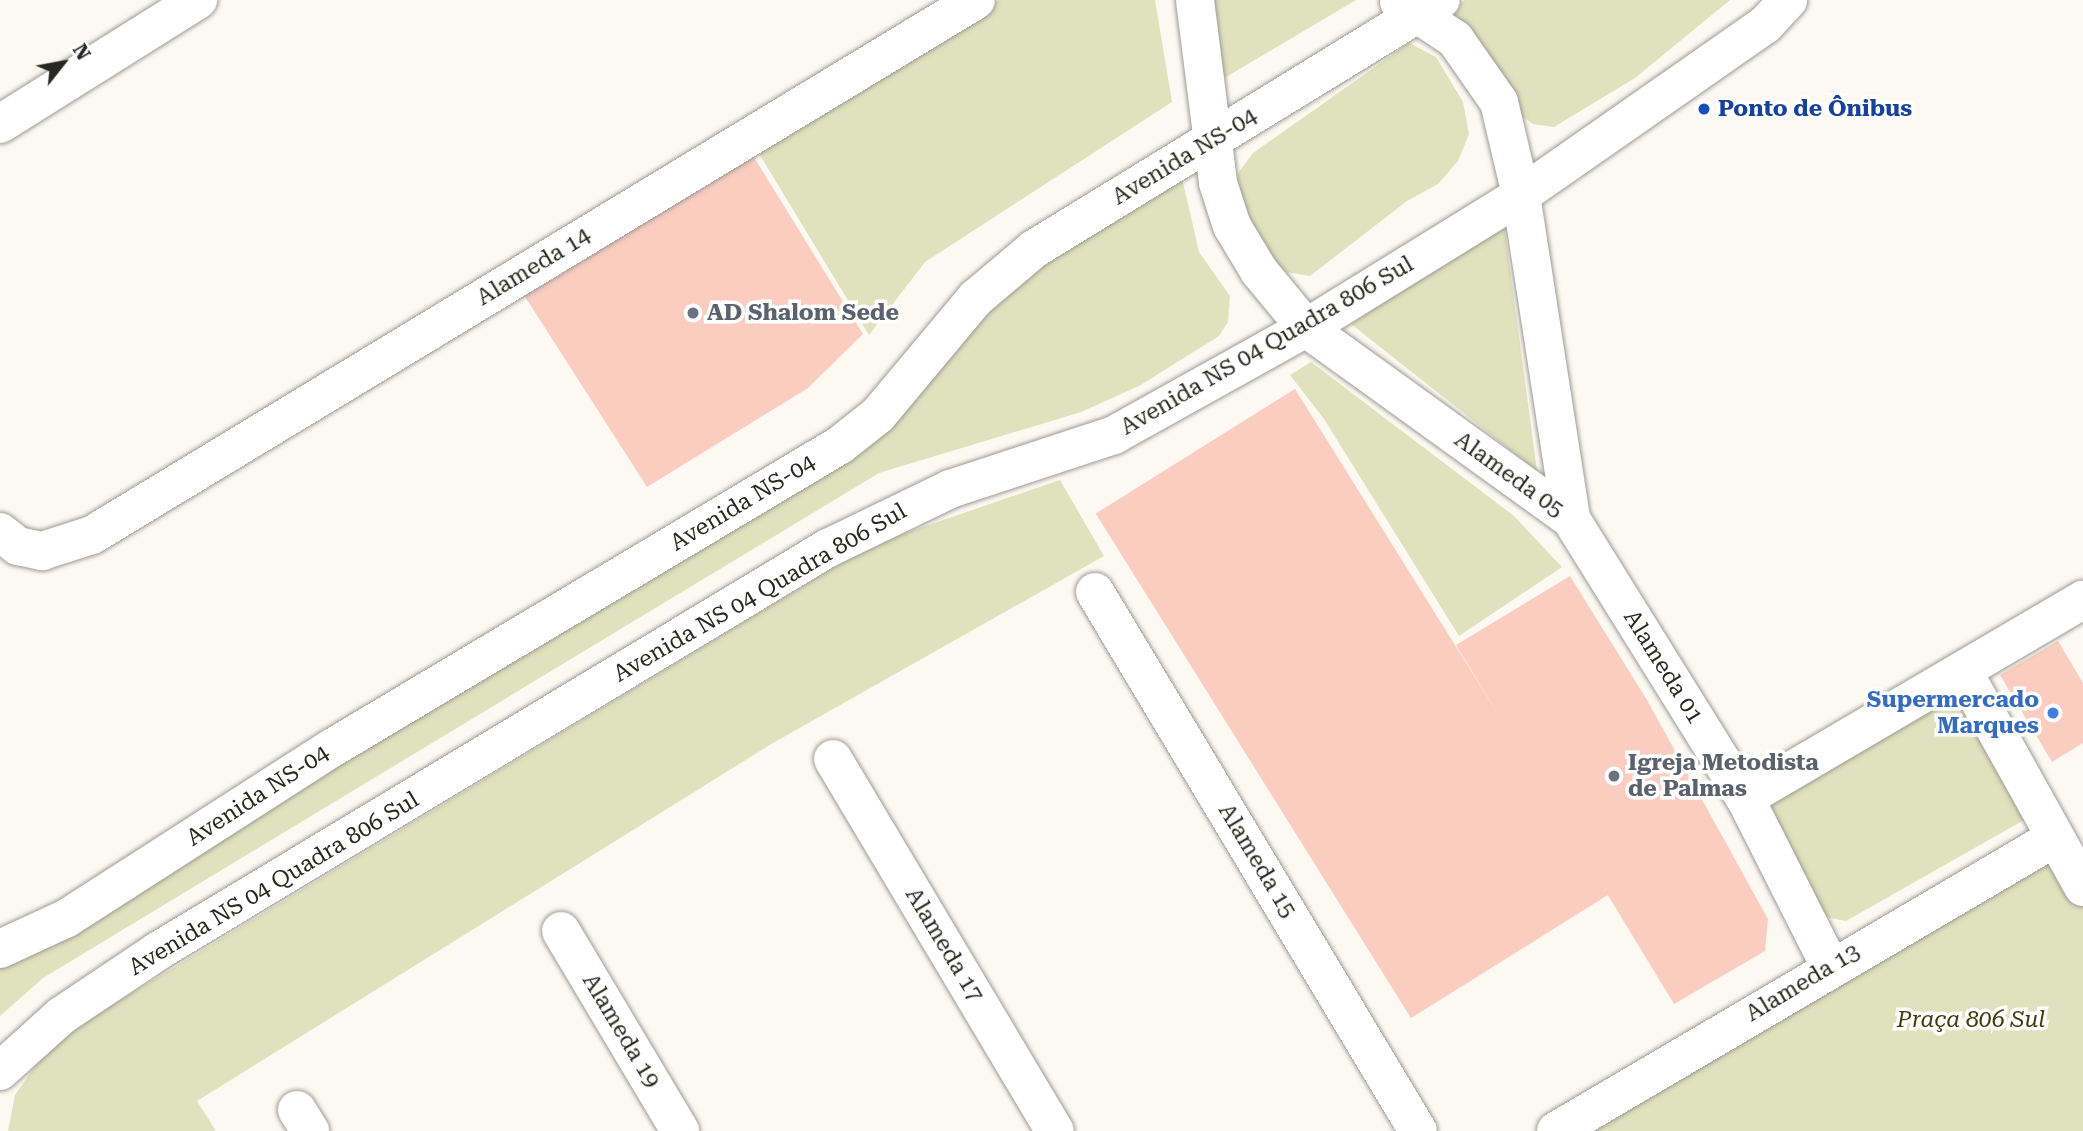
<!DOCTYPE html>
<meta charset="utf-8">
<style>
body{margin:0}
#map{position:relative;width:2083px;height:1131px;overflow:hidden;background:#fbf9f2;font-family:"Roboto Serif",serif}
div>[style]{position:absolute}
.green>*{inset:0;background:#e0e2bd}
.building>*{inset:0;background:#fbccc0;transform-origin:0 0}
.roads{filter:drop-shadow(0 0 2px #9d9b95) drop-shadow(0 0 2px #9d9b95)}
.minor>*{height:38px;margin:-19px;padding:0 19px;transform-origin:19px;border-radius:19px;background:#fff}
.dots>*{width:19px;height:19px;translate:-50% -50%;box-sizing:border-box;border:4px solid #fff;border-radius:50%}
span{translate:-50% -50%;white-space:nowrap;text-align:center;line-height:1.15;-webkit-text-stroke:7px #fff;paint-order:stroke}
.transit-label{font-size:23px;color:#164399;font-weight:700}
.left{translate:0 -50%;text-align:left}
.street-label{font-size:23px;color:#272724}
.worship-label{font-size:23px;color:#5b616d;font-weight:700}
.shop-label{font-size:23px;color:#366cbe;font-weight:700}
.right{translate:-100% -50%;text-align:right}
.park-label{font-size:23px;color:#3c3d0b;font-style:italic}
.north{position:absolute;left:28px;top:28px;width:70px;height:70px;-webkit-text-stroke:5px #fff;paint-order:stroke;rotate:59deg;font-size:19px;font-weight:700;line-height:28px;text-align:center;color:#272724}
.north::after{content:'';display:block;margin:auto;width:24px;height:32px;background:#272724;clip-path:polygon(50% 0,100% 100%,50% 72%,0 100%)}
</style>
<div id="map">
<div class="green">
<div style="clip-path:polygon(999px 0,1155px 0,1172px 102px,925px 262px,869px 335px,758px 152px)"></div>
<div style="clip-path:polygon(1200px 0,1356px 0,1211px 86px)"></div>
<div style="clip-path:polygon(1465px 0,1730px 0,1635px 78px,1554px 127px,1533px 124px,1511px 109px,1446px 13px)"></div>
<div style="clip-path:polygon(1409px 43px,1436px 57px,1463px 102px,1469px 134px,1458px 161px,1438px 184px,1407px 201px,1310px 276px,1286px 272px,1261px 258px,1233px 198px,1239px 172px,1253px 153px)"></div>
<div style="clip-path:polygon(1182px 178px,1199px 252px,1230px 296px,1228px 322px,1219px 336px,1139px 386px,1081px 412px,879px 473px,43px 978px,0 1016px,0 966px,640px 581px,966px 330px,1040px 266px)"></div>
<div style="clip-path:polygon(1504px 224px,1537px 471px,1351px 324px)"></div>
<div style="clip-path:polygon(1311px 362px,1514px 516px,1562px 567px,1459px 636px,1324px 419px,1290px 375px)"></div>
<div style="clip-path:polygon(1060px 480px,1104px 556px,773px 743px,197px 1101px,216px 1131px,8px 1131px,15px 1095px,44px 1053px,79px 1025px,873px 544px)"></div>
<div style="clip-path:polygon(1951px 690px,2024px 820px,1846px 921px,1815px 915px,1754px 804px)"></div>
<div style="clip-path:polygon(2053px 843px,2083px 892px,2083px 1131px,1565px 1131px)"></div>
</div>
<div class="building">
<div style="clip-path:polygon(752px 154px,863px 334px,808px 388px,647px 487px,522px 292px)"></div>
<div style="left:1295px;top:389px;width:595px;height:235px;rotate:58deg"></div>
<div style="clip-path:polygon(1570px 576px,1647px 700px,1768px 919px,1765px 951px,1674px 1004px,1456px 645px)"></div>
<div style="clip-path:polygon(2058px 641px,2083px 683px,2083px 743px,2052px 762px,2000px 675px)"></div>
</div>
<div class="roads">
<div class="minor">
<div style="left:1195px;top:0;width:184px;rotate:82.8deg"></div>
<div style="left:1218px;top:183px;width:45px;rotate:72deg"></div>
<div style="left:1232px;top:226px;width:52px;rotate:59deg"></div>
<div style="left:1259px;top:271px;width:74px;rotate:50.5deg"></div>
<div style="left:1306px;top:328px;width:327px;rotate:35.8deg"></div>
<div style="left:1571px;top:519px;width:329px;rotate:58.1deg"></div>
<div style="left:1745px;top:798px;width:188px;rotate:63.2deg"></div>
<div style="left:1399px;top:2px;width:67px;rotate:33.5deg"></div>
<div style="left:1455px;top:39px;width:77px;rotate:55.1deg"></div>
<div style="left:1499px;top:102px;width:96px;rotate:76.7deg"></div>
<div style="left:1521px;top:195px;width:328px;rotate:81.2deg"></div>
<div style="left:0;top:124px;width:234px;rotate:-32.1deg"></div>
<div style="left:0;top:532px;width:23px;rotate:38deg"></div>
<div style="left:18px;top:546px;width:25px;rotate:12deg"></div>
<div style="left:42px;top:551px;width:52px;rotate:-17.7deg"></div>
<div style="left:92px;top:535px;width:1033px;rotate:-31.18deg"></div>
<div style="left:1095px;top:592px;width:628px;rotate:59.07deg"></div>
<div style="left:1964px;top:673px;width:245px;rotate:60.9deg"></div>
<div style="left:833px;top:759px;width:433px;rotate:59.2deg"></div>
<div style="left:1745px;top:798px;width:392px;rotate:-30.4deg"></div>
<div style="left:561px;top:931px;width:233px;rotate:59.2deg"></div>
<div style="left:0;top:949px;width:74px;rotate:-24.8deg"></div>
<div style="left:67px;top:918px;width:315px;rotate:-32.7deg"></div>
<div style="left:332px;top:748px;width:592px;rotate:-30.81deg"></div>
<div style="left:840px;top:445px;width:48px;rotate:-38.3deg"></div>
<div style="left:878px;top:415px;width:153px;rotate:-50.1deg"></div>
<div style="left:976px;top:298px;width:76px;rotate:-40.2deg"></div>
<div style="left:1034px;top:249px;width:477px;rotate:-31.5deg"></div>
<div style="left:0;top:1071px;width:82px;rotate:-42deg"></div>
<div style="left:61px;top:1016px;width:117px;rotate:-33.8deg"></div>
<div style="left:158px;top:951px;width:782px;rotate:-31.03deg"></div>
<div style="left:828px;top:548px;width:136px;rotate:-25.8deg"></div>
<div style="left:950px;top:489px;width:173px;rotate:-18.2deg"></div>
<div style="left:1114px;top:435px;width:220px;rotate:-29.1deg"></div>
<div style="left:1306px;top:328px;width:253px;rotate:-31.7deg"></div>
<div style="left:1521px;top:195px;width:297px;rotate:-34.9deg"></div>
<div style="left:1765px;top:25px;width:34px;rotate:-47deg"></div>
<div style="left:297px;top:1110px;width:25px;rotate:58deg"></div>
<div style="left:1556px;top:1131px;width:576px;rotate:-30.44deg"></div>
</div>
</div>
<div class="dots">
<div style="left:1704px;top:109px;background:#1a4fb4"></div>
<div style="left:693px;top:313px;background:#6b7280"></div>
<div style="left:2053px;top:713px;background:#3f7fe0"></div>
<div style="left:1614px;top:776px;background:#6b7280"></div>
</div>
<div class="transit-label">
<span class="left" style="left:1718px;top:109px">Ponto de Ônibus</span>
</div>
<div class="street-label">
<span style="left:1185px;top:157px;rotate:-31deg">Avenida NS-04</span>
<span style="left:534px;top:267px;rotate:-31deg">Alameda 14</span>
<span style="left:1267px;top:346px;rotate:-30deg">Avenida NS 04 Quadra 806 Sul</span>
<span style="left:1509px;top:475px;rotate:36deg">Alameda 05</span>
<span style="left:743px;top:503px;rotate:-31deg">Avenida NS-04</span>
<span style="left:760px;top:593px;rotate:-30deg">Avenida NS 04 Quadra 806 Sul</span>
<span style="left:1663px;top:667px;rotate:58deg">Alameda 01</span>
<span style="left:258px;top:796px;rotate:-33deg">Avenida NS-04</span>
<span style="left:1257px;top:861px;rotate:59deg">Alameda 15</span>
<span style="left:274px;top:884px;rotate:-31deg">Avenida NS 04 Quadra 806 Sul</span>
<span style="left:944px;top:945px;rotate:59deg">Alameda 17</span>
<span style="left:1803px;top:983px;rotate:-31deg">Alameda 13</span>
<span style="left:621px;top:1031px;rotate:59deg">Alameda 19</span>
</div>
<div class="worship-label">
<span class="left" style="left:707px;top:313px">AD Shalom Sede</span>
<span class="left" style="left:1628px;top:776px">Igreja Metodista<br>de Palmas</span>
</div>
<div class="shop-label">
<span class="right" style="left:2039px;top:713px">Supermercado<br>Marques</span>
</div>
<div class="park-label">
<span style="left:1971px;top:1020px">Praça 806 Sul</span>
</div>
<div class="north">N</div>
</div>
